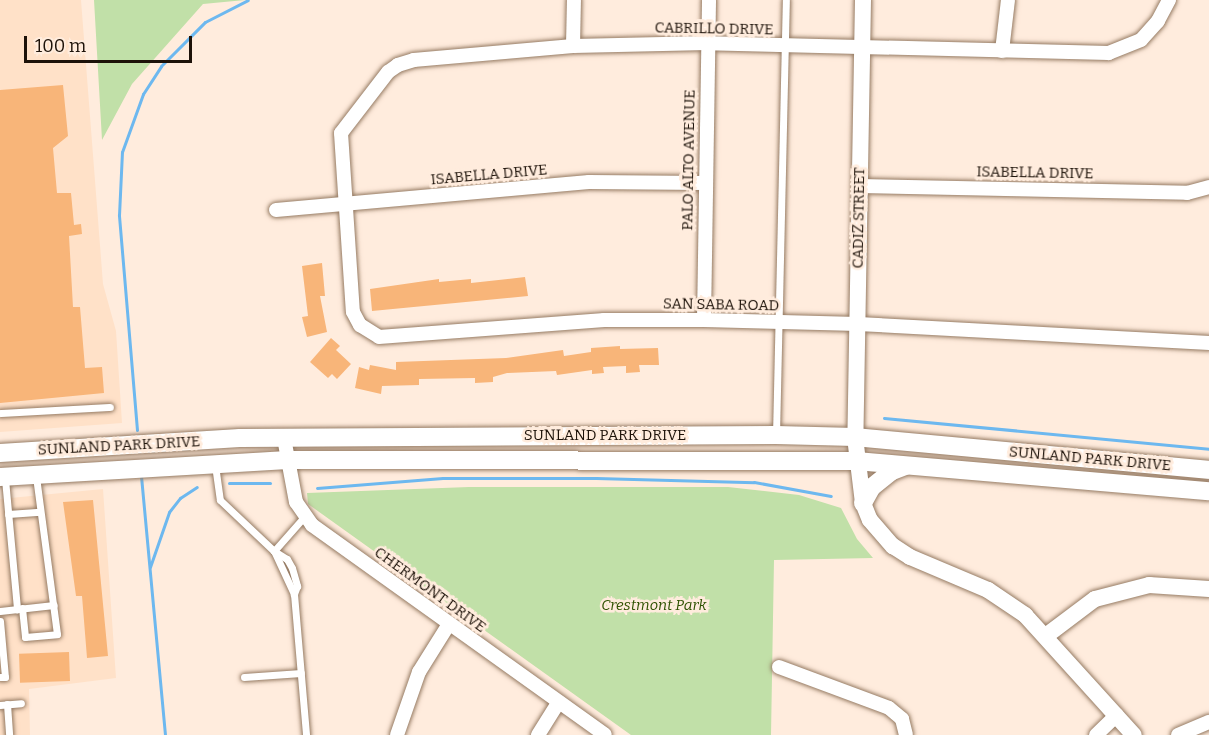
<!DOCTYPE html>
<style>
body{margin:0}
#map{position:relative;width:1209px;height:735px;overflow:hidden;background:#ffecdd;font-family:Bitter,serif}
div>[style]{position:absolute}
.built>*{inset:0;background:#ffe1c8}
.green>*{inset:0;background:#c1e0a8}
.stream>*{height:3px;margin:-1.5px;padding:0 1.5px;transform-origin:1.5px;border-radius:1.5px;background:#6db8ef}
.building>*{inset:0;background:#f8b579;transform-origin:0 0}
.roads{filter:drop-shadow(0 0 2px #967b63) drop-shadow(0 0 2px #967b63)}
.service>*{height:7px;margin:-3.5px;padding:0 3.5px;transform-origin:3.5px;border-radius:3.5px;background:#fff}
.minor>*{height:14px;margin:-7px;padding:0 7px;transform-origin:7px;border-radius:7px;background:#fff}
.tertiary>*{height:16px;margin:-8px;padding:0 8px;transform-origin:8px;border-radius:8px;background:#fff}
.secondary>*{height:18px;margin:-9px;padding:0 9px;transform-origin:9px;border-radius:9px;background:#fff}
span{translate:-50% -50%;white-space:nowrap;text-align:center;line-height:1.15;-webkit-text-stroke:5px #ffecdd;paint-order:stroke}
.street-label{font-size:15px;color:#1d1209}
.park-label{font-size:15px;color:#2f5200;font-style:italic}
.scale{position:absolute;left:24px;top:36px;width:168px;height:27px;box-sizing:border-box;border:3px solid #1d1209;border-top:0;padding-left:8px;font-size:18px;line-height:21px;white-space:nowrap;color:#1d1209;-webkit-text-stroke:4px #ffecdd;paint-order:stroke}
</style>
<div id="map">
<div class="built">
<div style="clip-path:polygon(0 0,81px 0,103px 284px,116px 331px,122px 423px,0 432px)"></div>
<div style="clip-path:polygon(103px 489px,116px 678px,29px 689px,30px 735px,0 735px,0 499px)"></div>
</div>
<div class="green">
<div style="clip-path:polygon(94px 0,245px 0,203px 4px,132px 84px,102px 140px)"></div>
<div style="clip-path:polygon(469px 487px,728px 487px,799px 495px,841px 508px,857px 539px,873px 558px,774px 560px,771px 735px,631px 735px,308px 504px,307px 493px)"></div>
</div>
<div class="stream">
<div style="left:884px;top:418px;width:326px;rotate:5.4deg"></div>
<div style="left:137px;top:430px;width:216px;rotate:-94.8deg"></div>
<div style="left:119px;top:215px;width:63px;rotate:-87.3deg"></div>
<div style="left:122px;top:152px;width:62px;rotate:-70.1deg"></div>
<div style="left:143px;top:94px;width:33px;rotate:-57deg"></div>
<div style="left:161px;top:66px;width:62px;rotate:-45deg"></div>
<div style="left:205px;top:22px;width:48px;rotate:-27.1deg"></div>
<div style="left:141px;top:476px;width:260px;rotate:84.7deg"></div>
<div style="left:229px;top:483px;width:41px"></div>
<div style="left:317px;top:488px;width:126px;rotate:-4.5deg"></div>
<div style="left:443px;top:478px;width:153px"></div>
<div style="left:596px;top:478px;width:158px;rotate:1.5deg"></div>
<div style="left:754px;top:482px;width:78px;rotate:10.3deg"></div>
<div style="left:150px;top:567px;width:58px;rotate:-70.9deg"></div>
<div style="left:169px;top:512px;width:18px;rotate:-52deg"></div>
<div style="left:180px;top:498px;width:20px;rotate:-33deg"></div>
</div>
<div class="building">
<div style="clip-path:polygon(63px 85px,68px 136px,53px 148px,57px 193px,71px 193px,74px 225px,81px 224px,82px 234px,69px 236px,73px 307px,80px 307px,85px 368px,102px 367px,104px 393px,0 403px,0 90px)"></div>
<div style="clip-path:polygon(322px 263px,325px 296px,320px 296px,327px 332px,307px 337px,302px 317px,308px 316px,302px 266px)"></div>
<div style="clip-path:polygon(525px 277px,528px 296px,372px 311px,370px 289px,439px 279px,439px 282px,471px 279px,471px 283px)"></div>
<div style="clip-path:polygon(331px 338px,340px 346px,336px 350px,351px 364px,337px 379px,332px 374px,328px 378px,310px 362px)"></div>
<div style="clip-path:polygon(620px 346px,620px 349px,658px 348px,659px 365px,639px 365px,640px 372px,626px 373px,626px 366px,603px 367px,604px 373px,592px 374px,592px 370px,557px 375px,556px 371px,507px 373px,493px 377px,493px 382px,475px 383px,475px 378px,419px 379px,419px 385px,382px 386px,381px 394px,355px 388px,359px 367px,369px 370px,370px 365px,396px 370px,396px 362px,506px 358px,563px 350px,564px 356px,591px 352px,591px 348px)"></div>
<div style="clip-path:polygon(93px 500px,108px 656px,87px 658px,82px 596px,76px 596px,63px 502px)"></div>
<div style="left:69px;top:652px;width:29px;height:50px;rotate:88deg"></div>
</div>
<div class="roads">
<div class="service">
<div style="left:0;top:413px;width:110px;rotate:-3.1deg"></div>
<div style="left:776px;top:435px;width:435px;rotate:-88.7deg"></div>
<div style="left:215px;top:465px;width:35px;rotate:82deg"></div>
<div style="left:220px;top:500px;width:74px;rotate:43.4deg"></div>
<div style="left:274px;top:551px;width:45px;rotate:-48.6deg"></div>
<div style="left:5px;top:479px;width:131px;rotate:84.7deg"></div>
<div style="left:8px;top:514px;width:32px;rotate:-4deg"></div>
<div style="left:274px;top:551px;width:15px;rotate:32deg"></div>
<div style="left:287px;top:559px;width:10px;rotate:61deg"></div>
<div style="left:292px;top:568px;width:19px;rotate:74deg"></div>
<div style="left:297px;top:586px;width:9px;rotate:111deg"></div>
<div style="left:294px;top:594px;width:47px;rotate:-114.9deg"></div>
<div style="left:294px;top:594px;width:142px;rotate:85.1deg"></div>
<div style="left:22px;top:608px;width:29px;rotate:84deg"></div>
<div style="left:25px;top:637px;width:32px;rotate:-5deg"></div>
<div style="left:57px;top:634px;width:158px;rotate:-97.6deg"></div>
<div style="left:0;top:611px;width:54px;rotate:-6.3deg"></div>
<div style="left:0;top:621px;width:56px;rotate:84.9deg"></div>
<div style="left:5px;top:677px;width:5px;rotate:180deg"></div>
<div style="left:244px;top:677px;width:57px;rotate:-4deg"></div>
<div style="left:7px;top:704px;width:31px;rotate:86deg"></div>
<div style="left:0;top:705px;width:21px;rotate:-5deg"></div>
</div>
<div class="minor">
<div style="left:1169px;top:0;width:24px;rotate:118deg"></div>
<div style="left:1158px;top:21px;width:25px;rotate:132deg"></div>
<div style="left:1141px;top:40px;width:35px;rotate:158deg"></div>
<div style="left:1109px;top:53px;width:401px;rotate:-178.6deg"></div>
<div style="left:708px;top:43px;width:135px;rotate:178.7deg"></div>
<div style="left:573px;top:46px;width:160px;rotate:175deg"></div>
<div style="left:414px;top:60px;width:17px;rotate:163deg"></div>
<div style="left:398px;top:65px;width:12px;rotate:145deg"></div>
<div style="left:388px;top:72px;width:77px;rotate:127.6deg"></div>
<div style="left:341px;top:133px;width:179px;rotate:86.2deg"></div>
<div style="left:353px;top:312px;width:15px;rotate:62deg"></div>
<div style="left:360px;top:325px;width:22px;rotate:32deg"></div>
<div style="left:379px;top:337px;width:226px;rotate:-4.3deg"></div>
<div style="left:604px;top:320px;width:100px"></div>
<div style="left:704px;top:320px;width:154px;rotate:1.5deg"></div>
<div style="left:858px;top:324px;width:352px;rotate:3.1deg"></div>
<div style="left:573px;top:46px;width:46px;rotate:-88.8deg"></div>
<div style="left:1002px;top:51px;width:51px;rotate:-83.3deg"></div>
<div style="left:860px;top:186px;width:327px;rotate:1.2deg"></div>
<div style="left:1187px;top:193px;width:23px;rotate:-15deg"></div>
<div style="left:276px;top:210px;width:314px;rotate:-5.1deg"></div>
<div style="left:589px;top:182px;width:116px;rotate:0.5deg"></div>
<div style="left:704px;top:320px;width:320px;rotate:-89.1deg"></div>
<div style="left:284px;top:438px;width:65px;rotate:79.4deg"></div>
<div style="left:296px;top:502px;width:28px;rotate:55deg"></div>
<div style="left:312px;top:525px;width:360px;rotate:35.6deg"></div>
<div style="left:779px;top:667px;width:117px;rotate:20.4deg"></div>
<div style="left:889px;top:708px;width:17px;rotate:40deg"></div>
<div style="left:902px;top:719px;width:16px;rotate:76deg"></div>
<div style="left:397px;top:735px;width:67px;rotate:-70.8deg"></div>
<div style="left:419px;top:672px;width:57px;rotate:-58deg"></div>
<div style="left:538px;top:735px;width:39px;rotate:-58deg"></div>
<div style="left:1096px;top:735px;width:29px;rotate:-44deg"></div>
<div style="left:1178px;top:735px;width:34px;rotate:-23deg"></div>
</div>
<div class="tertiary">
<div style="left:863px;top:0;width:437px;rotate:91deg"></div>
<div style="left:855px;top:437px;width:66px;rotate:83.1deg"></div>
<div style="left:863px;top:503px;width:18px;rotate:68deg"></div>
<div style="left:870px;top:520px;width:35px;rotate:49deg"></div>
<div style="left:893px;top:546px;width:20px;rotate:33deg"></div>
<div style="left:910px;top:557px;width:85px;rotate:22.9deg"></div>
<div style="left:988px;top:590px;width:45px;rotate:34deg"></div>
<div style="left:1025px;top:615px;width:162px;rotate:47.8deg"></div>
<div style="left:1047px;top:635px;width:60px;rotate:-36.9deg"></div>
<div style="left:1095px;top:599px;width:56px;rotate:-14.5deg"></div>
<div style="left:1149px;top:585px;width:60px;rotate:3.8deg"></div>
</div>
<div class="secondary">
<div style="left:0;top:453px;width:240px;rotate:-3.6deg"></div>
<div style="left:240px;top:438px;width:536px;rotate:-0.32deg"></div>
<div style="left:776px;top:435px;width:79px;rotate:1.5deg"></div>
<div style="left:855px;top:437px;width:356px;rotate:5.3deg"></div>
<div style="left:0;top:477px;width:288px;rotate:-3.4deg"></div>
<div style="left:287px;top:460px;width:569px;rotate:0.1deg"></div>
<div style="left:856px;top:461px;width:354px;rotate:4.9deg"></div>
<div style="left:863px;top:503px;width:18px;rotate:-61deg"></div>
<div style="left:872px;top:487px;width:26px;rotate:-39deg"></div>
<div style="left:892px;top:471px;width:14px;rotate:-21deg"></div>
</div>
</div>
<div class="street-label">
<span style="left:714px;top:29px;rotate:1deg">CABRILLO DRIVE</span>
<span style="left:689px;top:160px;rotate:-89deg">PALO ALTO AVENUE</span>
<span style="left:1035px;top:173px;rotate:1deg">ISABELLA DRIVE</span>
<span style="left:489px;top:175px;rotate:-5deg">ISABELLA DRIVE</span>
<span style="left:859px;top:218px;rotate:-89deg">CADIZ STREET</span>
<span style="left:721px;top:305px;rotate:1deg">SAN SABA ROAD</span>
<span style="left:605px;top:436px">SUNLAND PARK DRIVE</span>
<span style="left:119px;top:446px;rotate:-3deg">SUNLAND PARK DRIVE</span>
<span style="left:1090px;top:459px;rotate:5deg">SUNLAND PARK DRIVE</span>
<span style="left:430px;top:590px;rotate:36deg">CHERMONT DRIVE</span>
</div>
<div class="park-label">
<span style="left:654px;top:606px">Crestmont Park</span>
</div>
<div class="scale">100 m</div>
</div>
